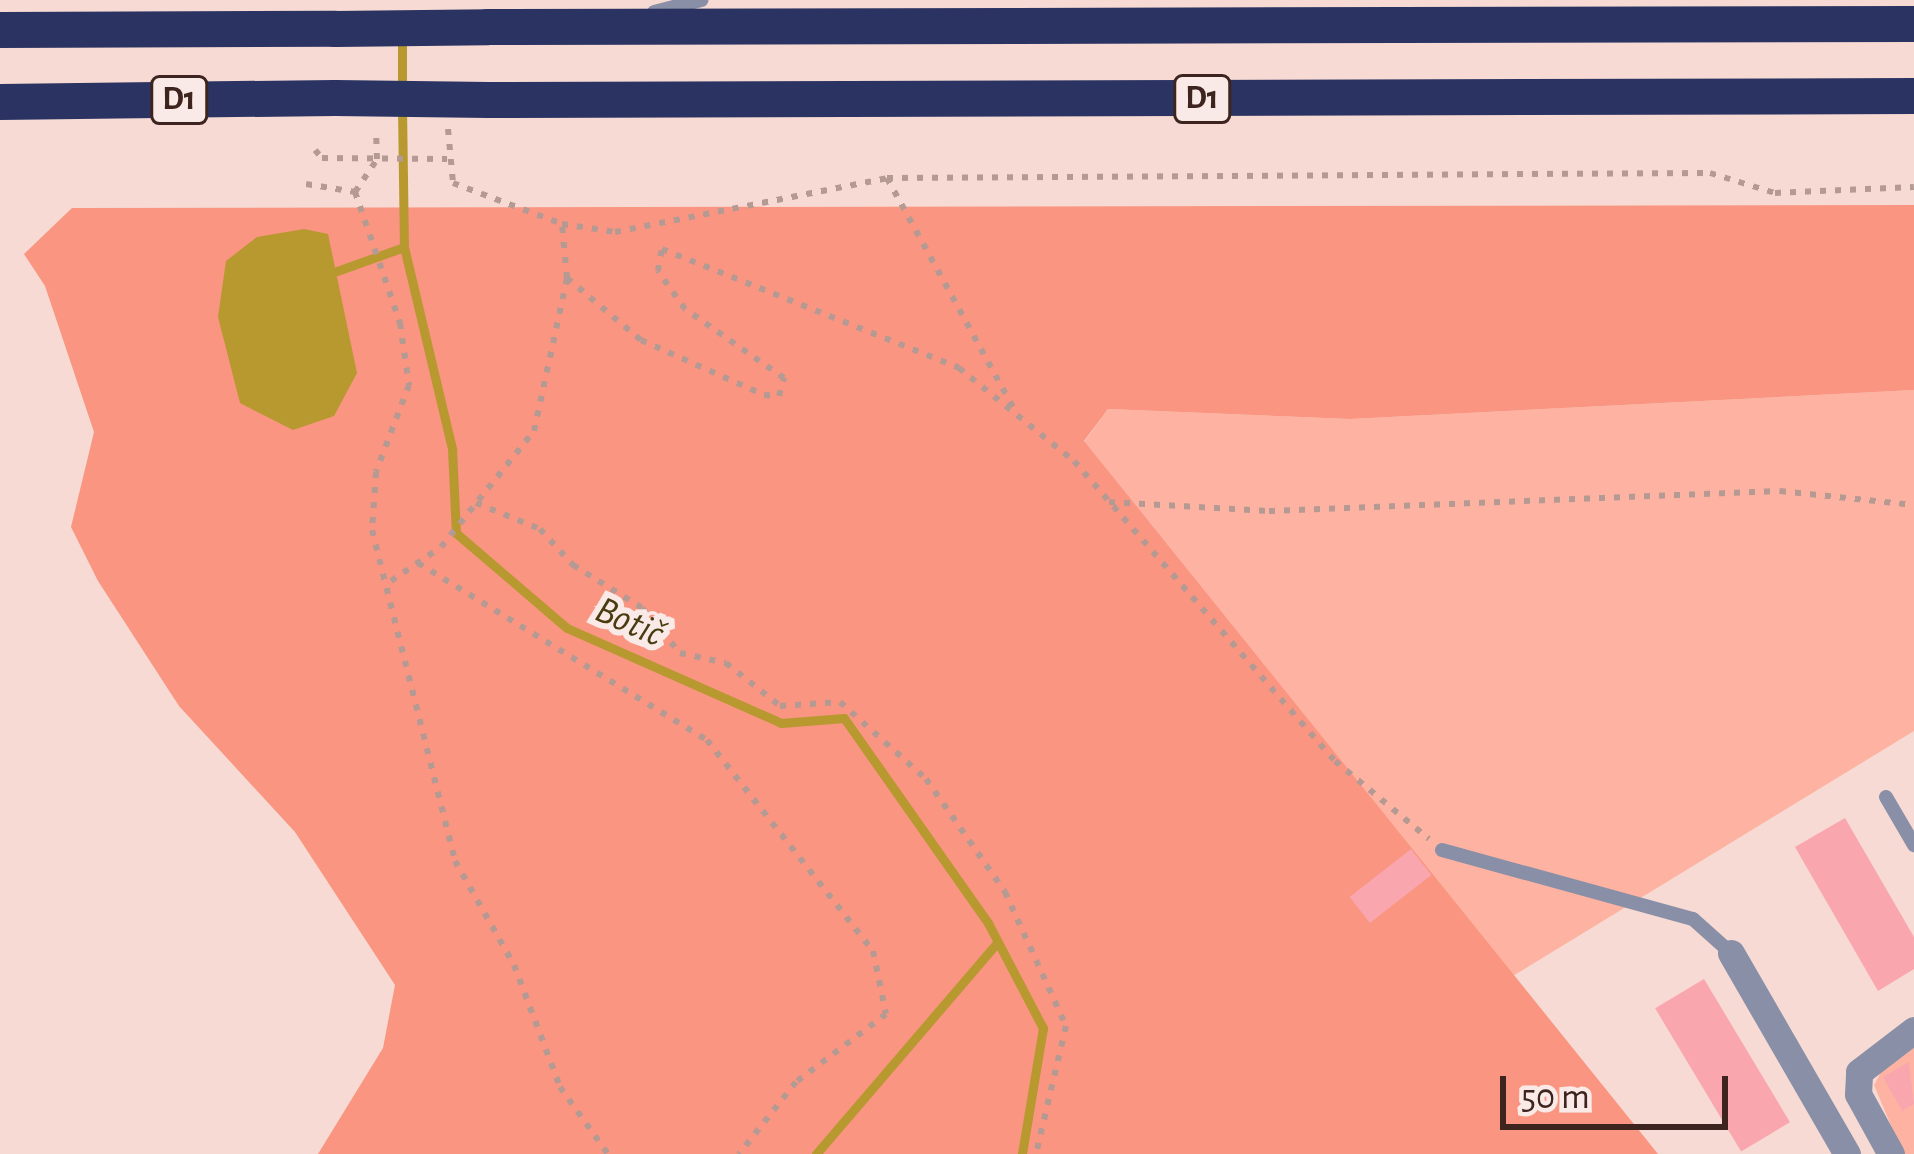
<!DOCTYPE html>
<meta charset="utf-8">
<style>
body{margin:0}
#map{position:relative;width:1914px;height:1154px;overflow:hidden;background:#f6dad3;font-family:"Alegreya Sans",sans-serif}
div>[style]{position:absolute}
.green>*{inset:0;background:#feb3a2}
.forest>*{inset:0;background:#f99580}
.water>*{inset:0;background:#b79930}
.stream>*{height:9px;margin:-4.5px;padding:0 4.5px;transform-origin:4.5px;border-radius:4.5px;background:#b79930}
.building>*{inset:0;background:#faa6af;transform-origin:0 0}
.path>*{height:6px;margin-top:-3px;transform-origin:0;background:repeating-linear-gradient(90deg,#b59993 0 6px,transparent 0 15px)}
.lane>*{height:14px;margin:-7px;padding:0 7px;transform-origin:7px;border-radius:7px;background:#888fa7}
.street>*{height:27px;margin:-13.5px;padding:0 13.5px;transform-origin:13.5px;border-radius:13.5px;background:#888fa7}
.highway>*{height:36px;margin:-18px;padding:0 18px;transform-origin:18px;border-radius:18px;background:#2a3362}
.highway-bridge>*{height:36px;margin:-18px;padding:0 18px;transform-origin:18px;border-radius:18px;background:#2a3362}
span{translate:-50% -50%;white-space:nowrap;text-align:center;line-height:1.15;-webkit-text-stroke:12px #f9eae7;paint-order:stroke}
.shield-label span{padding:3px 9px;background:#f9eae7;border:3px solid;border-radius:9px;-webkit-text-stroke-width:0}
.shield-label{font-size:33px;color:#3e241e;font-weight:700}
.water-label{font-size:39px;color:#483b10;font-style:italic}
.scale{position:absolute;left:1500px;top:1076px;width:228px;height:54px;box-sizing:border-box;border:6px solid #3e241e;border-top:0;padding-left:15px;font-size:36px;line-height:42px;white-space:nowrap;color:#3e241e;-webkit-text-stroke:9px #f9eae7;paint-order:stroke}
</style>
<div id="map">
<div class="green">
<div style="clip-path:polygon(1914px 390px,1914px 731px,1513px 976px,1084px 442px,1108px 409px,1350px 419px)"></div>
<div style="clip-path:polygon(1914px 1045px,1914px 1154px,1903px 1154px,1874px 1085px,1887px 1061px)"></div>
</div>
<div class="forest">
<div style="clip-path:polygon(1914px 205px,1914px 390px,1350px 419px,1108px 409px,1084px 441px,1658px 1154px,318px 1154px,383px 1048px,395px 985px,295px 832px,179px 706px,98px 581px,71px 527px,94px 432px,45px 286px,24px 254px,72px 208px)"></div>
</div>
<div class="water">
<div style="clip-path:polygon(304px 229px,328px 234px,357px 373px,334px 416px,293px 430px,240px 403px,218px 317px,226px 261px,257px 237px)"></div>
</div>
<div class="stream">
<div style="left:402px;top:35px;width:56px;rotate:90deg"></div>
<div style="left:402px;top:107px;width:140px;rotate:89.2deg"></div>
<div style="left:404px;top:247px;width:208px;rotate:76.6deg"></div>
<div style="left:452px;top:449px;width:84px;rotate:87.3deg"></div>
<div style="left:456px;top:533px;width:146px;rotate:40.6deg"></div>
<div style="left:567px;top:628px;width:234px;rotate:23.9deg"></div>
<div style="left:781px;top:723px;width:63px;rotate:-4.5deg"></div>
<div style="left:844px;top:718px;width:251px;rotate:54.9deg"></div>
<div style="left:988px;top:923px;width:119px;rotate:62.4deg"></div>
<div style="left:1043px;top:1028px;width:128px;rotate:99.5deg"></div>
<div style="left:337px;top:271px;width:71px;rotate:-19.7deg"></div>
<div style="left:816px;top:1154px;width:279px;rotate:-49.4deg"></div>
</div>
<div class="building">
<div style="clip-path:polygon(1845px 818px,1914px 937px,1914px 969px,1878px 991px,1795px 847px)"></div>
<div style="left:1411px;top:849px;width:33px;height:78px;rotate:52deg"></div>
<div style="left:1704px;top:979px;width:167px;height:57px;rotate:59deg"></div>
<div style="clip-path:polygon(1909px 1062px,1914px 1104px,1902px 1111px,1883px 1077px)"></div>
</div>
<div class="path">
<div style="left:448px;top:129px;width:54px;rotate:84.7deg"></div>
<div style="left:453px;top:183px;width:116px;rotate:20.6deg"></div>
<div style="left:562px;top:224px;width:54px;rotate:8.6deg"></div>
<div style="left:615px;top:232px;width:277px;rotate:-11.2deg"></div>
<div style="left:887px;top:178px;width:823px;rotate:-0.35deg"></div>
<div style="left:1710px;top:173px;width:68px;rotate:17.1deg"></div>
<div style="left:1775px;top:193px;width:139px;rotate:-2.5deg"></div>
<div style="left:315px;top:150px;width:11px;rotate:49deg"></div>
<div style="left:322px;top:158px;width:125px;rotate:0.5deg"></div>
<div style="left:887px;top:178px;width:266px;rotate:61.2deg"></div>
<div style="left:306px;top:184px;width:50px;rotate:9.3deg"></div>
<div style="left:355px;top:192px;width:139px;rotate:71deg"></div>
<div style="left:400px;top:323px;width:63px;rotate:81.7deg"></div>
<div style="left:409px;top:385px;width:93px;rotate:110.8deg"></div>
<div style="left:376px;top:472px;width:58px;rotate:93.9deg"></div>
<div style="left:372px;top:530px;width:341px;rotate:75.9deg"></div>
<div style="left:455px;top:861px;width:120px;rotate:60.4deg"></div>
<div style="left:514px;top:965px;width:130px;rotate:69.3deg"></div>
<div style="left:560px;top:1087px;width:82px;rotate:54.4deg"></div>
<div style="left:355px;top:192px;width:40px;rotate:-56deg"></div>
<div style="left:377px;top:159px;width:29px;rotate:-92deg"></div>
<div style="left:567px;top:278px;width:97px;rotate:40deg"></div>
<div style="left:641px;top:340px;width:135px;rotate:24.1deg"></div>
<div style="left:764px;top:395px;width:15px;rotate:4deg"></div>
<div style="left:779px;top:396px;width:19px;rotate:-74deg"></div>
<div style="left:784px;top:378px;width:121px;rotate:-145.1deg"></div>
<div style="left:685px;top:309px;width:47px;rotate:-125.4deg"></div>
<div style="left:658px;top:271px;width:22px;rotate:-80deg"></div>
<div style="left:662px;top:249px;width:320px;rotate:21.8deg"></div>
<div style="left:959px;top:368px;width:148px;rotate:39deg"></div>
<div style="left:1074px;top:461px;width:398px;rotate:49deg"></div>
<div style="left:1335px;top:761px;width:122px;rotate:39.7deg"></div>
<div style="left:1109px;top:502px;width:160px;rotate:3.2deg"></div>
<div style="left:1269px;top:511px;width:511px;rotate:-2.24deg"></div>
<div style="left:1780px;top:491px;width:135px;rotate:6deg"></div>
<div style="left:476px;top:503px;width:69px;rotate:22.1deg"></div>
<div style="left:540px;top:529px;width:49px;rotate:47.5deg"></div>
<div style="left:573px;top:565px;width:81px;rotate:31.9deg"></div>
<div style="left:642px;top:608px;width:59px;rotate:49.8deg"></div>
<div style="left:680px;top:653px;width:47px;rotate:12.3deg"></div>
<div style="left:726px;top:663px;width:69px;rotate:38.5deg"></div>
<div style="left:780px;top:706px;width:60px;rotate:-3.8deg"></div>
<div style="left:840px;top:702px;width:115px;rotate:41.8deg"></div>
<div style="left:926px;top:779px;width:138px;rotate:55deg"></div>
<div style="left:1005px;top:892px;width:147px;rotate:65.5deg"></div>
<div style="left:1066px;top:1026px;width:131px;rotate:103.2deg"></div>
<div style="left:418px;top:563px;width:339px;rotate:31.5deg"></div>
<div style="left:707px;top:740px;width:268px;rotate:51.8deg"></div>
<div style="left:873px;top:951px;width:64px;rotate:78.3deg"></div>
<div style="left:886px;top:1014px;width:113px;rotate:142.9deg"></div>
<div style="left:796px;top:1082px;width:92px;rotate:128.4deg"></div>
<div style="left:391px;top:581px;width:60px;rotate:-34.2deg"></div>
<div style="left:441px;top:547px;width:149px;rotate:-51.3deg"></div>
<div style="left:534px;top:431px;width:157px;rotate:-77.8deg"></div>
<div style="left:567px;top:278px;width:54px;rotate:-95.3deg"></div>
</div>
<div class="lane">
<div style="left:654px;top:12px;width:49px;rotate:-14.3deg"></div>
<div style="left:1886px;top:797px;width:56px;rotate:59.7deg"></div>
<div style="left:1442px;top:850px;width:260px;rotate:15.4deg"></div>
<div style="left:1693px;top:919px;width:51px;rotate:41.8deg"></div>
</div>
<div class="street">
<div style="left:1731px;top:953px;width:232px;rotate:60deg"></div>
<div style="left:1891px;top:1154px;width:68px;rotate:-118.8deg"></div>
<div style="left:1858px;top:1094px;width:22px;rotate:-87deg"></div>
<div style="left:1859px;top:1072px;width:69px;rotate:-37.4deg"></div>
</div>
<div class="highway">
<div style="left:488px;top:27px;width:1426px;rotate:-0.12deg"></div>
<div style="left:0;top:30px;width:335px;rotate:-0.2deg"></div>
<div style="left:489px;top:100px;width:1425px;rotate:-0.16deg"></div>
<div style="left:0;top:102px;width:335px;rotate:-0.7deg"></div>
</div>
<div class="highway-bridge">
<div style="left:335px;top:29px;width:153px;rotate:-0.7deg"></div>
<div style="left:335px;top:98px;width:154px;rotate:0.7deg"></div>
</div>
<div class="shield-label">
<span style="left:1202px;top:99px">D1</span>
<span style="left:179px;top:100px">D1</span>
</div>
<div class="water-label">
<span style="left:629px;top:623px;rotate:24deg">Botič</span>
</div>
<div class="scale">50 m</div>
</div>
